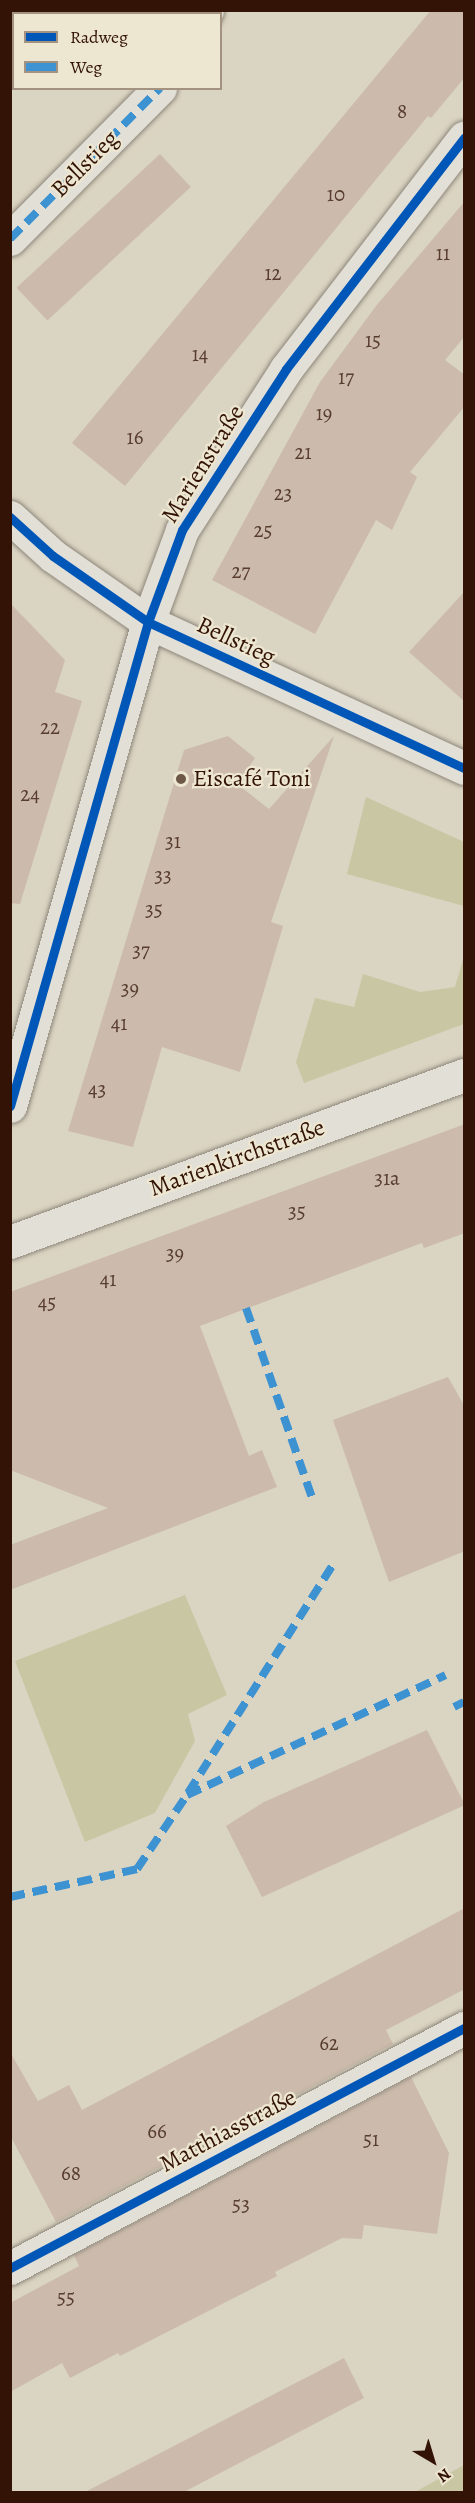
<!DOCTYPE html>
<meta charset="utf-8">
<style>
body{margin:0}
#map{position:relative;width:475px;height:2503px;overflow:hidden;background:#dad4c2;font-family:Alegreya,serif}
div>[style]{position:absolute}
.green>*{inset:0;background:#c9c7a3}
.building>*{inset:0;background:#ccbbac;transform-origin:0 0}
.roads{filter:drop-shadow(0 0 2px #8e867a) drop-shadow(0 0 2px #8e867a)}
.street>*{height:33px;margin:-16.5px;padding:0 16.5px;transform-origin:16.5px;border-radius:16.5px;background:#e2dfd6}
.quiet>*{height:8px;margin-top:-4px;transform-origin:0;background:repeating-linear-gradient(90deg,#3d92d1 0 15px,transparent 0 23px)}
.cycleway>*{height:9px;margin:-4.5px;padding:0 4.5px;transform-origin:4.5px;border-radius:4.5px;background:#0057b8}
.dots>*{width:16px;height:16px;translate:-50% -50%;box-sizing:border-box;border:3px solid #ede6d1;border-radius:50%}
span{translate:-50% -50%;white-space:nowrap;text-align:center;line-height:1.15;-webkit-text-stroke:4.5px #ede6d1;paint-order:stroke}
.number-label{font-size:21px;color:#583d2f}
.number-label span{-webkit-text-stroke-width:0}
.street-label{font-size:24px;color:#321305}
.poi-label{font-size:24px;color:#321305}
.left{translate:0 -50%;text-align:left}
.frame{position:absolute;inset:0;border:12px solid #321305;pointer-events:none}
.legend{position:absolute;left:12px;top:12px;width:210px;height:78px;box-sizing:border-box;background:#ede6d1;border:2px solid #a2927f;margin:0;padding:8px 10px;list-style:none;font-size:18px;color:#321305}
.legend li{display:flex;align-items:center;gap:12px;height:30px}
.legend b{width:30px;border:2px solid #a2927f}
.north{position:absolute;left:403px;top:2431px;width:60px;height:60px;-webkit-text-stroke:4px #ede6d1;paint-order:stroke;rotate:142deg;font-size:16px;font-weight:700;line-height:24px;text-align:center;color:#321305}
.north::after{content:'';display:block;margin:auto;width:21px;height:27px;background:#321305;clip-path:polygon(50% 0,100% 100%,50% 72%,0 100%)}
</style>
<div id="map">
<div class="green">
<div style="clip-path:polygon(366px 797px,464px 842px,464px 906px,347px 874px)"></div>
<div style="clip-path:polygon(464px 956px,464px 1024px,304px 1083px,296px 1062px,315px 998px,354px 1007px,363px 974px,420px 992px,455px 987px)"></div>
<div style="clip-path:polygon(185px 1595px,227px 1695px,188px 1714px,195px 1741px,155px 1813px,85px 1842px,15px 1661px)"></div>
<div style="clip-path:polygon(464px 2465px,464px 2492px,415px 2492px)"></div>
</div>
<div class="building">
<div style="clip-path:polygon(431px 10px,465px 10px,465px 77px,431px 118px,428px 116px,125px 486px,72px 443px)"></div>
<div style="left:160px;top:154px;width:45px;height:196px;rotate:47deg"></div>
<div style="clip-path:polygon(465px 201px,465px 336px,445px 360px,465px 375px,465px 406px,410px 472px,417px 477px,392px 530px,376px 520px,315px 634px,212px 580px,320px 382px,376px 306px)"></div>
<div style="clip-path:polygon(465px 591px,465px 702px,409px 652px)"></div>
<div style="clip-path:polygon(10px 603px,65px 660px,55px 692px,82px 701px,20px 904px,10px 903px)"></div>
<div style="clip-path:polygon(228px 736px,255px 758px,237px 784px,269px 809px,334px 736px,271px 922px,283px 926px,240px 1072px,162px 1047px,133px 1147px,68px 1131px,184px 750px)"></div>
<div style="clip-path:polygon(465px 1124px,465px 1233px,424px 1248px,422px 1243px,200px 1326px,249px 1456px,262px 1450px,277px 1487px,10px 1590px,10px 1545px,108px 1508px,10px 1470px,10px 1292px)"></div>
<div style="clip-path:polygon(448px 1377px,465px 1407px,465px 1551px,389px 1582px,333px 1420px)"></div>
<div style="clip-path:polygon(427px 1730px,465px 1805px,262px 1897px,226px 1826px,264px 1802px)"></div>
<div style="clip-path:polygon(465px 1908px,465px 1989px,386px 2030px,393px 2044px,56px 2222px,10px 2135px,10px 2052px,38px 2101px,69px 2085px,82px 2110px)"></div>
<div style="clip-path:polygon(411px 2077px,449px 2153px,437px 2234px,364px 2225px,362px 2239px,342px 2238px,275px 2272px,277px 2276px,120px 2356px,118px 2353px,70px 2378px,62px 2363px,10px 2392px,10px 2303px,79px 2266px,74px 2255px)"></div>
<div style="clip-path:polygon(344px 2358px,364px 2398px,182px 2493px,83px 2493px)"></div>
</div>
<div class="roads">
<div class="street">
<div style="left:205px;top:14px;width:4px;rotate:-63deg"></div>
<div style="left:10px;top:239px;width:213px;rotate:-45.2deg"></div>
<div style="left:10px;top:517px;width:58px;rotate:42.2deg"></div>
<div style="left:53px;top:556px;width:116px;rotate:34.8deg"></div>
<div style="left:148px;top:622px;width:348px;rotate:24.8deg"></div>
<div style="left:10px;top:1106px;width:503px;rotate:-74.09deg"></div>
<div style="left:148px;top:622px;width:98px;rotate:-69.7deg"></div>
<div style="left:182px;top:530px;width:192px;rotate:-57.1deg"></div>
<div style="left:286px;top:369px;width:292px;rotate:-52.4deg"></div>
<div style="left:10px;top:1242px;width:484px;rotate:-20.2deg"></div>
<div style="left:10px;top:2268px;width:514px;rotate:-27.86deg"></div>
</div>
</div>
<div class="quiet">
<div style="left:205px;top:14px;width:4px;rotate:-63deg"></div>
<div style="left:10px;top:239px;width:213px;rotate:-45.2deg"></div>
<div style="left:246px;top:1308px;width:200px;rotate:70.8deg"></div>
<div style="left:454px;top:1707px;width:11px;rotate:-27deg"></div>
<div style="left:188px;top:1793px;width:272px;rotate:-57.6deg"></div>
<div style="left:10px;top:1897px;width:130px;rotate:-12.4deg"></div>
<div style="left:137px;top:1869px;width:89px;rotate:-56deg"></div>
<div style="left:187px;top:1795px;width:285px;rotate:-24.9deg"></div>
</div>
<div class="cycleway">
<div style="left:10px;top:517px;width:58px;rotate:42.2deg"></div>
<div style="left:53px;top:556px;width:116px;rotate:34.8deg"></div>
<div style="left:148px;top:622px;width:348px;rotate:24.8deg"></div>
<div style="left:10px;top:1106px;width:503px;rotate:-74.09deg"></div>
<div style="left:148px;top:622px;width:98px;rotate:-69.7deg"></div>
<div style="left:182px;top:530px;width:192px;rotate:-57.1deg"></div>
<div style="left:286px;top:369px;width:292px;rotate:-52.4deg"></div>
<div style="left:10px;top:2268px;width:514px;rotate:-27.86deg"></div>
</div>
<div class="dots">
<div style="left:181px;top:779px;background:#6d5747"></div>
</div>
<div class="number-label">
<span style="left:402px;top:111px">8</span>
<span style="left:336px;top:194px">10</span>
<span style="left:443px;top:253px">11</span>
<span style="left:273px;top:273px">12</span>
<span style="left:373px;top:340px">15</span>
<span style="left:200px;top:354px">14</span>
<span style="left:346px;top:377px">17</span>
<span style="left:324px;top:413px">19</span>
<span style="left:135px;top:437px">16</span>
<span style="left:303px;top:452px">21</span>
<span style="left:283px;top:493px">23</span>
<span style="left:263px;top:530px">25</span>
<span style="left:241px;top:571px">27</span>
<span style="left:50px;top:727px">22</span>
<span style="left:30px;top:794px">24</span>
<span style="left:173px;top:841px">31</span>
<span style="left:163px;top:875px">33</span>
<span style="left:154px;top:909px">35</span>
<span style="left:141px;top:950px">37</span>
<span style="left:130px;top:988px">39</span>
<span style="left:119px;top:1023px">41</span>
<span style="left:97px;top:1089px">43</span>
<span style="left:387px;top:1178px">31a</span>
<span style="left:297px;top:1211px">35</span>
<span style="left:175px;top:1253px">39</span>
<span style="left:108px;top:1279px">41</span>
<span style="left:47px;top:1302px">45</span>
<span style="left:329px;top:2043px">62</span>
<span style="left:157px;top:2131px">66</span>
<span style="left:371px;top:2139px">51</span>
<span style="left:71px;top:2173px">68</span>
<span style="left:241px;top:2204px">53</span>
<span style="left:66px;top:2297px">55</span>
</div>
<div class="street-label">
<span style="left:85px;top:164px;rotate:-45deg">Bellstieg</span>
<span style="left:203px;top:464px;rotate:-58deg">Marienstraße</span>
<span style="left:236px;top:641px;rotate:25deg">Bellstieg</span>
<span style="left:237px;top:1158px;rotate:-20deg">Marienkirchstraße</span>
<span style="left:228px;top:2131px;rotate:-28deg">Matthiasstraße</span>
</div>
<div class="poi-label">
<span class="left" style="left:193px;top:779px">Eiscafé Toni</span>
</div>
<div class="frame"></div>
<ul class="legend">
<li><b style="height:8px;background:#0057b8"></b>Radweg</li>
<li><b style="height:8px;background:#3d92d1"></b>Weg</li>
</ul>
<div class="north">N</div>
</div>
